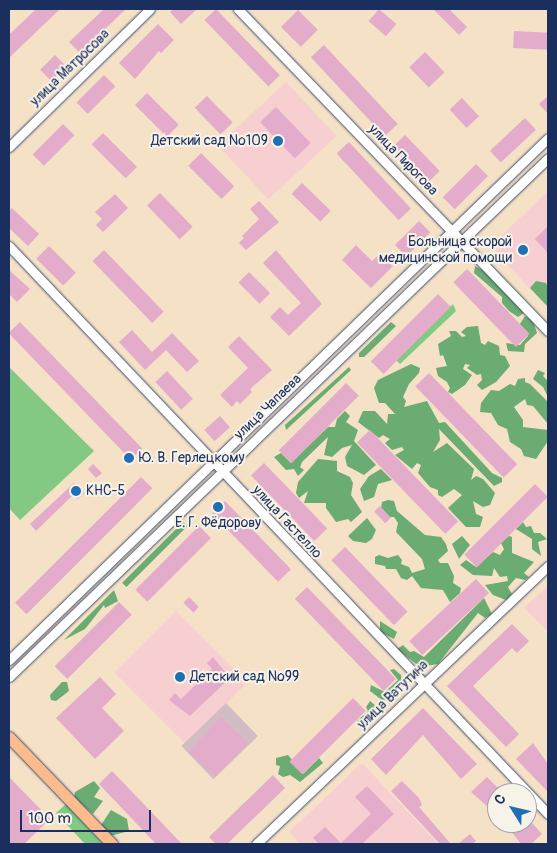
<!DOCTYPE html>
<meta charset="utf-8">
<style>
body{margin:0}
#map{position:relative;width:557px;height:853px;overflow:hidden;background:#f4e1c6;font-family:Pangolin,sans-serif}
div>[style]{position:absolute}
.built>*{inset:0;background:#f7cfd0;transform-origin:0 0}
.industrial>*{inset:0;background:#d2bdc5;transform-origin:0 0}
.green>*{inset:0;background:#83c883}
.forest>*{inset:0;background:#6aac71;transform-origin:0 0}
.building>*{inset:0;background:#e4accb;transform-origin:0 0}
.roads{filter:drop-shadow(0 0 1px #3c4a6e) drop-shadow(0 0 1px #3c4a6e)}
.minor>*{height:9px;margin:-4.5px;padding:0 4.5px;transform-origin:4.5px;border-radius:4.5px;background:#fff}
.major>*{height:11px;margin:-5.5px;padding:0 5.5px;transform-origin:5.5px;border-radius:5.5px;background:#fbbb8c}
.dots>*{width:14px;height:14px;translate:-50% -50%;box-sizing:border-box;border:2px solid #f7f3e8;border-radius:50%}
span{translate:-50% -50%;white-space:nowrap;text-align:center;line-height:1.15;-webkit-text-stroke:4px #f7f3e8;paint-order:stroke}
.street-label{font-size:14px;color:#1b2f5e}
.poi-label{font-size:14px;color:#1b2f5e}
.right{translate:-100% -50%;text-align:right}
.left{translate:0 -50%;text-align:left}
.frame{position:absolute;inset:0;border:10px solid #1b2f5e;pointer-events:none}
.north{position:absolute;left:487px;top:783px;width:50px;height:50px;box-sizing:border-box;background:#f7f3e8;border:1px solid #9fa5b1;border-radius:50%;rotate:306deg;font-size:14px;font-weight:700;line-height:20px;text-align:center;color:#1b2f5e}
.north::after{content:'';display:block;margin:auto;width:18px;height:22px;background:#1f6fb2;clip-path:polygon(50% 0,100% 100%,50% 72%,0 100%)}
.scale{position:absolute;left:20px;top:810px;width:131px;height:22px;box-sizing:border-box;border:2px solid #1b2f5e;border-top:0;padding-left:6px;font-size:15px;line-height:18px;white-space:nowrap;color:#1b2f5e;-webkit-text-stroke:4px #f7f3e8;paint-order:stroke}
</style>
<div id="map">
<div class="built">
<div style="left:286px;top:82px;width:74px;height:93px;rotate:47deg"></div>
<div style="clip-path:polygon(548px 191px,548px 307px,495px 252px,500px 247px,495px 242px)"></div>
<div style="clip-path:polygon(548px 586px,548px 632px,524px 608px)"></div>
<div style="left:176px;top:611px;width:101px;height:87px;rotate:45deg"></div>
<div style="clip-path:polygon(362px 763px,438px 844px,300px 844px,289px 832px)"></div>
</div>
<div class="industrial">
<div style="left:226px;top:703px;width:46px;height:62px;rotate:46deg"></div>
</div>
<div class="green">
<div style="clip-path:polygon(453px 304px,456px 311px,400px 364px,396px 360px)"></div>
<div style="clip-path:polygon(9px 367px,94px 451px,20px 520px,9px 508px)"></div>
<div style="clip-path:polygon(66px 804px,103px 844px,85px 844px,56px 813px)"></div>
</div>
<div class="forest">
<div style="clip-path:polygon(475px 266px,487px 272px,524px 313px,518px 317px,509px 311px,502px 303px,502px 297px,474px 273px)"></div>
<div style="clip-path:polygon(536px 281px,546px 283px,548px 288px,548px 307px,530px 288px)"></div>
<div style="clip-path:polygon(525px 316px,533px 321px,537px 333px,525px 344px,524px 352px,508px 351px,506px 343px,520px 345px,528px 336px,518px 327px)"></div>
<div style="clip-path:polygon(391px 322px,396px 326px,364px 357px,359px 357px,359px 353px)"></div>
<div style="clip-path:polygon(478px 326px,481px 343px,485px 345px,488px 341px,499px 346px,500px 355px,505px 356px,510px 366px,496px 382px,482px 390px,477px 385px,482px 380px,481px 374px,477px 375px,467px 368px,470px 365px,465px 364px,463px 369px,472px 375px,465px 385px,452px 394px,448px 392px,450px 388px,447px 382px,438px 376px,436px 368px,447px 366px,443px 355px,440px 356px,438px 344px,451px 336px,449px 331px,456px 331px,462px 337px,466px 336px,461px 332px,467px 327px)"></div>
<div style="clip-path:polygon(411px 364px,420px 368px,419px 373px,409px 384px,403px 397px,406px 401px,404px 407px,427px 401px,439px 423px,445px 422px,492px 473px,502px 478px,502px 482px,494px 486px,439px 429px,440px 440px,433px 452px,447px 443px,474px 469px,471px 480px,476px 476px,483px 479px,495px 493px,490px 505px,483px 507px,473px 501px,476px 514px,483px 517px,480px 527px,466px 527px,448px 508px,462px 495px,454px 489px,442px 497px,438px 495px,438px 490px,430px 487px,418px 473px,421px 465px,417px 463px,412px 469px,395px 455px,404px 450px,402px 447px,392px 450px,385px 443px,390px 439px,383px 435px,379px 438px,358px 422px,363px 411px,375px 411px,387px 424px,388px 414px,395px 414px,385px 403px,379px 403px,374px 388px,378px 380px)"></div>
<div style="clip-path:polygon(349px 367px,351px 370px,286px 430px,285px 425px)"></div>
<div style="clip-path:polygon(538px 370px,545px 373px,543px 376px,548px 381px,548px 397px,543px 387px,533px 379px)"></div>
<div style="clip-path:polygon(525px 378px,525px 382px,530px 384px,548px 402px,548px 424px,533px 406px,527px 405px,525px 399px,514px 407px,523px 420px,523px 427px,548px 430px,548px 441px,536px 459px,524px 456px,521px 449px,510px 442px,507px 429px,498px 425px,491px 413px,480px 412px,481px 403px,491px 390px,499px 391px,510px 384px,515px 386px,518px 379px)"></div>
<div style="clip-path:polygon(345px 411px,350px 416px,346px 422px,358px 430px,354px 441px,376px 465px,364px 475px,347px 466px,345px 457px,352px 445px,342px 448px,332px 457px,324px 455px,328px 437px,302px 462px,300px 467px,304px 470px,298px 476px,294px 469px,286px 470px,274px 457px,281px 453px,291px 463px,328px 427px,335px 427px,337px 419px)"></div>
<div style="clip-path:polygon(318px 459px,337px 461px,337px 471px,350px 477px,353px 483px,351px 495px,362px 512px,351px 522px,348px 519px,336px 522px,326px 508px,326px 503px,304px 503px,308px 491px,299px 498px,296px 493px,298px 482px)"></div>
<div style="clip-path:polygon(381px 469px,392px 480px,378px 484px,374px 497px,364px 501px,360px 489px,369px 476px)"></div>
<div style="clip-path:polygon(388px 500px,394px 501px,397px 511px,425px 535px,441px 537px,446px 544px,448px 551px,438px 560px,440px 563px,448px 563px,454px 576px,453px 583px,461px 588px,460px 593px,450px 602px,443px 590px,421px 588px,412px 576px,407px 580px,401px 578px,396px 569px,386px 569px,385px 566px,375px 564px,375px 557px,379px 555px,388px 558px,398px 555px,402px 560px,401px 564px,409px 567px,412px 573px,425px 569px,422px 559px,396px 532px,398px 523px,394px 517px,387px 517px,381px 508px,382px 502px)"></div>
<div style="clip-path:polygon(367px 518px,376px 530px,372px 539px,366px 543px,353px 541px,348px 536px)"></div>
<div style="left:183px;top:522px;width:6px;height:86px;rotate:45deg"></div>
<div style="clip-path:polygon(523px 522px,526px 527px,531px 526px,534px 533px,540px 533px,547px 539px,538px 542px,541px 556px,532px 549px,532px 539px,516px 529px)"></div>
<div style="clip-path:polygon(462px 536px,470px 545px,459px 559px,452px 544px)"></div>
<div style="clip-path:polygon(509px 536px,512px 537px,512px 553px,534px 562px,524px 573px,529px 577px,525px 580px,516px 578px,508px 587px,512px 594px,506px 600px,493px 595px,485px 585px,508px 581px,507px 576px,500px 577px,494px 568px,492px 576px,473px 575px,460px 565px,466px 560px,476px 567px,493px 552px,500px 555px,504px 549px,501px 543px)"></div>
<div style="clip-path:polygon(114px 590px,118px 601px,105px 608px,104px 605px,85px 629px,64px 640px)"></div>
<div style="clip-path:polygon(484px 598px,492px 614px,485px 618px,478px 613px,438px 664px,420px 667px,397px 649px,403px 645px,410px 652px,414px 651px,424px 657px)"></div>
<div style="clip-path:polygon(380px 621px,397px 632px,394px 639px,380px 632px)"></div>
<div style="clip-path:polygon(394px 669px,401px 675px,402px 686px,388px 700px,382px 700px,370px 691px,371px 685px,385px 692px,398px 680px,390px 670px)"></div>
<div style="clip-path:polygon(62px 682px,67px 682px,69px 691px,56px 701px,51px 700px,50px 695px)"></div>
<div style="clip-path:polygon(370px 701px,377px 707px,375px 712px,360px 727px,357px 721px,368px 711px,366px 707px)"></div>
<div style="clip-path:polygon(288px 755px,303px 774px,319px 758px,323px 763px,300px 782px,290px 775px,283px 777px,278px 774px,280px 766px,276px 765px,276px 758px)"></div>
<div style="clip-path:polygon(94px 781px,100px 788px,94px 797px,103px 801px,93px 814px,74px 798px,75px 792px)"></div>
<div style="clip-path:polygon(111px 810px,127px 819px,129px 831px,110px 836px,101px 825px)"></div>
</div>
<div class="building">
<div style="clip-path:polygon(36px 9px,60px 9px,9px 58px,9px 35px)"></div>
<div style="clip-path:polygon(104px 9px,126px 9px,80px 53px,69px 42px)"></div>
<div style="clip-path:polygon(173px 9px,197px 9px,181px 24px,170px 12px)"></div>
<div style="left:216px;top:9px;width:92px;height:16px;rotate:46deg"></div>
<div style="left:379px;top:9px;width:23px;height:16px;rotate:41deg"></div>
<div style="clip-path:polygon(433px 9px,449px 9px,467px 27px,459px 35px)"></div>
<div style="left:298px;top:10px;width:28px;height:24px;rotate:45deg"></div>
<div style="clip-path:polygon(158px 24px,174px 40px,161px 53px,159px 51px,135px 79px,119px 63px)"></div>
<div style="left:514px;top:31px;width:34px;height:17px;rotate:3deg"></div>
<div style="left:324px;top:45px;width:108px;height:18px;rotate:47deg"></div>
<div style="left:425px;top:52px;width:28px;height:22px;rotate:46deg"></div>
<div style="left:55px;top:55px;width:16px;height:21px;rotate:45deg"></div>
<div style="left:104px;top:75px;width:16px;height:39px;rotate:45deg"></div>
<div style="left:147px;top:93px;width:45px;height:17px;rotate:45deg"></div>
<div style="left:207px;top:96px;width:37px;height:17px;rotate:46deg"></div>
<div style="clip-path:polygon(548px 96px,548px 114px,539px 104px)"></div>
<div style="left:462px;top:98px;width:25px;height:17px;rotate:47deg"></div>
<div style="left:276px;top:107px;width:50px;height:22px;rotate:46deg"></div>
<div style="left:525px;top:118px;width:16px;height:48px;rotate:47deg"></div>
<div style="left:63px;top:124px;width:16px;height:43px;rotate:45deg"></div>
<div style="left:103px;top:133px;width:48px;height:16px;rotate:45deg"></div>
<div style="left:405px;top:135px;width:50px;height:18px;rotate:46deg"></div>
<div style="left:349px;top:142px;width:91px;height:17px;rotate:47deg"></div>
<div style="left:201px;top:153px;width:47px;height:18px;rotate:45deg"></div>
<div style="left:476px;top:164px;width:17px;height:47px;rotate:45deg"></div>
<div style="left:302px;top:183px;width:40px;height:15px;rotate:44deg"></div>
<div style="left:160px;top:193px;width:47px;height:18px;rotate:46deg"></div>
<div style="clip-path:polygon(115px 194px,128px 208px,103px 232px,96px 225px,102px 219px,95px 212px)"></div>
<div style="clip-path:polygon(259px 201px,279px 222px,246px 250px,239px 243px,244px 238px,242px 236px,259px 219px,250px 209px)"></div>
<div style="clip-path:polygon(12px 208px,39px 234px,28px 246px,9px 228px,9px 212px)"></div>
<div style="left:419px;top:221px;width:16px;height:34px;rotate:45deg"></div>
<div style="clip-path:polygon(548px 226px,548px 253px,535px 239px)"></div>
<div style="clip-path:polygon(356px 245px,372px 261px,381px 253px,393px 266px,371px 288px,342px 260px)"></div>
<div style="left:49px;top:246px;width:38px;height:18px;rotate:45deg"></div>
<div style="left:104px;top:250px;width:86px;height:16px;rotate:46deg"></div>
<div style="clip-path:polygon(276px 250px,322px 304px,289px 336px,270px 317px,280px 307px,288px 315px,301px 303px,263px 263px)"></div>
<div style="left:467px;top:269px;width:90px;height:19px;rotate:46deg"></div>
<div style="clip-path:polygon(9px 270px,30px 289px,17px 302px,9px 294px)"></div>
<div style="left:249px;top:272px;width:30px;height:15px;rotate:45deg"></div>
<div style="left:438px;top:294px;width:18px;height:95px;rotate:45deg"></div>
<div style="left:20px;top:322px;width:176px;height:16px;rotate:46deg"></div>
<div style="clip-path:polygon(132px 330px,152px 352px,172px 333px,199px 361px,187px 372px,166px 350px,145px 370px,119px 342px)"></div>
<div style="clip-path:polygon(239px 336px,272px 370px,250px 389px,252px 392px,240px 404px,237px 401px,232px 407px,220px 395px,248px 368px,228px 347px)"></div>
<div style="left:167px;top:371px;width:38px;height:16px;rotate:47deg"></div>
<div style="left:429px;top:373px;width:127px;height:19px;rotate:46deg"></div>
<div style="left:346px;top:383px;width:18px;height:95px;rotate:45deg"></div>
<div style="left:220px;top:416px;width:15px;height:21px;rotate:48deg"></div>
<div style="left:370px;top:430px;width:127px;height:18px;rotate:46deg"></div>
<div style="left:264px;top:463px;width:91px;height:18px;rotate:46deg"></div>
<div style="clip-path:polygon(93px 464px,102px 473px,96px 478px,88px 469px)"></div>
<div style="left:141px;top:477px;width:16px;height:178px;rotate:45deg"></div>
<div style="clip-path:polygon(74px 483px,84px 493px,78px 499px,73px 495px,36px 531px,30px 524px)"></div>
<div style="left:535px;top:484px;width:18px;height:100px;rotate:45deg"></div>
<div style="left:225px;top:501px;width:95px;height:18px;rotate:46deg"></div>
<div style="left:380px;top:506px;width:16px;height:8px;rotate:47deg"></div>
<div style="left:199px;top:526px;width:17px;height:90px;rotate:45deg"></div>
<div style="left:345px;top:547px;width:90px;height:19px;rotate:46deg"></div>
<div style="left:476px;top:579px;width:19px;height:91px;rotate:47deg"></div>
<div style="left:307px;top:587px;width:128px;height:17px;rotate:46deg"></div>
<div style="left:189px;top:597px;width:14px;height:8px;rotate:45deg"></div>
<div style="left:119px;top:602px;width:18px;height:91px;rotate:45deg"></div>
<div style="clip-path:polygon(512px 624px,529px 641px,517px 653px,512px 648px,473px 686px,519px 734px,506px 747px,447px 686px)"></div>
<div style="clip-path:polygon(213px 657px,230px 678px,190px 716px,169px 700px,175px 693px,181px 699px,212px 669px,207px 663px)"></div>
<div style="clip-path:polygon(100px 677px,116px 694px,102px 708px,124px 731px,95px 759px,56px 718px)"></div>
<div style="left:353px;top:698px;width:18px;height:90px;rotate:45deg"></div>
<div style="clip-path:polygon(423px 708px,477px 764px,461px 779px,423px 735px,386px 775px,371px 759px)"></div>
<div style="left:221px;top:717px;width:37px;height:48px;rotate:43deg"></div>
<div style="clip-path:polygon(533px 743px,548px 764px,548px 792px,516px 759px)"></div>
<div style="clip-path:polygon(112px 771px,137px 797px,182px 844px,156px 844px,99px 784px)"></div>
<div style="clip-path:polygon(273px 775px,285px 788px,227px 844px,216px 844px,209px 837px)"></div>
<div style="clip-path:polygon(9px 777px,50px 819px,24px 844px,9px 844px)"></div>
<div style="clip-path:polygon(487px 777px,503px 793px,497px 793px,497px 815px,471px 792px)"></div>
<div style="clip-path:polygon(402px 781px,419px 798px,422px 805px,419px 807px,451px 844px,440px 844px,391px 791px)"></div>
<div style="clip-path:polygon(367px 786px,394px 814px,362px 844px,319px 844px,313px 838px,325px 827px,341px 843px,371px 814px,355px 797px)"></div>
<div style="clip-path:polygon(505px 823px,532px 823px,542px 834px,531px 844px,521px 844px)"></div>
<div style="clip-path:polygon(470px 834px,476px 841px,472px 844px,458px 844px)"></div>
</div>
<div class="roads">
<div class="minor">
<div style="left:238px;top:9px;width:447px;rotate:46.1deg"></div>
<div style="left:9px;top:147px;width:197px;rotate:-44.4deg"></div>
<div style="left:9px;top:246px;width:783px;rotate:46.5deg"></div>
<div style="left:9px;top:660px;width:750px;rotate:-44.08deg"></div>
<div style="left:9px;top:677px;width:748px;rotate:-43.92deg"></div>
<div style="left:256px;top:844px;width:403px;rotate:-43.6deg"></div>
</div>
<div class="major">
<div style="left:9px;top:737px;width:149px;rotate:46.1deg"></div>
</div>
</div>
<div class="dots">
<div style="left:278px;top:141px;background:#1f6fb2"></div>
<div style="left:523px;top:250px;background:#1f6fb2"></div>
<div style="left:129px;top:458px;background:#1f6fb2"></div>
<div style="left:76px;top:491px;background:#1f6fb2"></div>
<div style="left:218px;top:507px;background:#1f6fb2"></div>
<div style="left:180px;top:677px;background:#1f6fb2"></div>
</div>
<div class="street-label">
<span style="left:70px;top:68px;rotate:-44deg">улица Матросова</span>
<span style="left:403px;top:160px;rotate:46deg">улица Пирогова</span>
<span style="left:268px;top:407px;rotate:-44deg">улица Чапаева</span>
<span style="left:287px;top:522px;rotate:47deg">улица Гастелло</span>
<span style="left:393px;top:695px;rotate:-44deg">улица Ватутина</span>
</div>
<div class="poi-label">
<span class="right" style="left:268px;top:141px">Детский сад №109</span>
<span class="right" style="left:512px;top:250px">Больница скорой<br>медицинской помощи</span>
<span class="left" style="left:139px;top:458px">Ю. В. Герлецкому</span>
<span class="left" style="left:86px;top:491px">КНС-5</span>
<span style="left:218px;top:523px">Е. Г. Фёдорову</span>
<span class="left" style="left:190px;top:677px">Детский сад №99</span>
</div>
<div class="frame"></div>
<div class="north">С</div>
<div class="scale">100 m</div>
</div>
